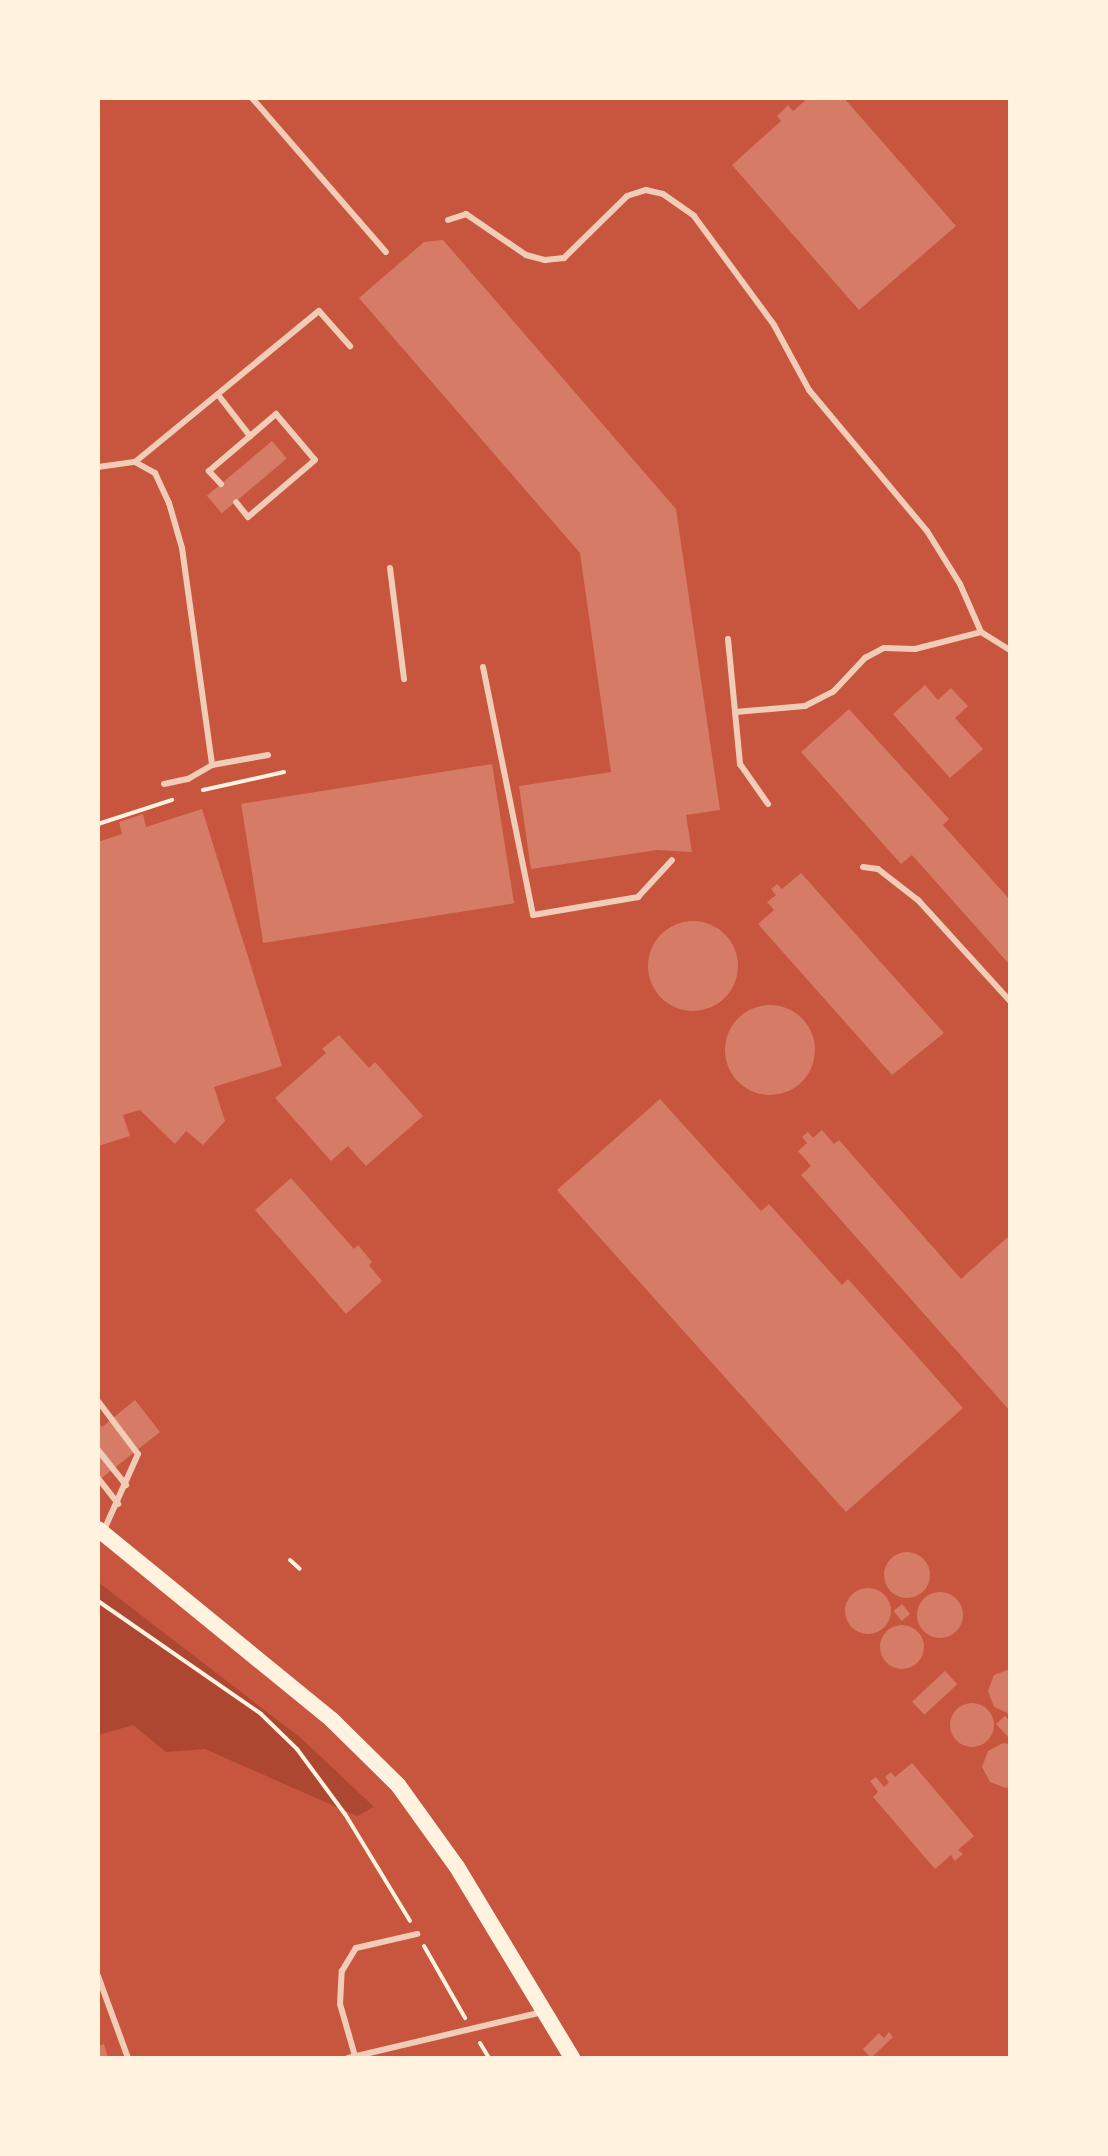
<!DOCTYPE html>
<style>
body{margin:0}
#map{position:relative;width:1108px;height:2156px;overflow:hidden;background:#c8553d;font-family:Signika,sans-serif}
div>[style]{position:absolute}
.green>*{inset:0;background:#ae4732}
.building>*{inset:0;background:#d67c66;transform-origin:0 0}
.round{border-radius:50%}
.path>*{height:4px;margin:-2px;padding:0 2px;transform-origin:2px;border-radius:2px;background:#fff3e0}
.service>*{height:6px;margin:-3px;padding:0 3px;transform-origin:3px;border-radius:3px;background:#f1ccb7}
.secondary>*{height:16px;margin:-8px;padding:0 8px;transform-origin:8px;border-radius:8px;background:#fff3e0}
span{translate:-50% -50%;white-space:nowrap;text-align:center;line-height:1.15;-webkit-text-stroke:8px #fff3e0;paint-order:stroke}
.frame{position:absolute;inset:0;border:100px solid #fff3e0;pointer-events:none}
</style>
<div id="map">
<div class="green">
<div style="clip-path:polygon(98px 1582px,302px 1739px,374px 1807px,357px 1816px,205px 1749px,166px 1752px,133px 1725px,98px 1735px)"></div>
</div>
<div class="building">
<div style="clip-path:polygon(808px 98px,844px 98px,956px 226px,859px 310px,732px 165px,781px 121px,777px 116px,788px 105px,793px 111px)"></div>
<div style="clip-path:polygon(443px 240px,676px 509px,720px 810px,686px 815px,692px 852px,657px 850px,531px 869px,519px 786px,611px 772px,580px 553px,359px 298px,424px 242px)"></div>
<div style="left:272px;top:441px;width:23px;height:85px;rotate:50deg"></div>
<div style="clip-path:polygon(925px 685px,938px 700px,951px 688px,968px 706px,955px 718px,983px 749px,950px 778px,893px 714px)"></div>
<div style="clip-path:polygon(849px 709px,949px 819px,943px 825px,1010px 900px,1010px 965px,912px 855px,901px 864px,801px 752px)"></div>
<div style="left:492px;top:764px;width:141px;height:254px;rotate:81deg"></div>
<div style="clip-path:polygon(202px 809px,282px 1066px,214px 1087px,225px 1121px,203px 1145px,186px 1131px,175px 1144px,140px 1110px,123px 1115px,130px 1136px,98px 1146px,98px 842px,122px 834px,119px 822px,143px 814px,146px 827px)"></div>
<div style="clip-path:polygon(801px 873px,944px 1033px,892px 1075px,758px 924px,774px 910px,767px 902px,776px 895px,771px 889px,777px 884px,782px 889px)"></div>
<div class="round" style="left:648px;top:921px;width:90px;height:90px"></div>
<div class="round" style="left:725px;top:1005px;width:90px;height:90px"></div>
<div style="clip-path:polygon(339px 1035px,369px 1068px,375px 1062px,423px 1116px,366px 1166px,348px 1146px,331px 1161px,275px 1098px,326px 1053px,322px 1049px)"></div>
<div style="clip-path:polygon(660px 1099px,761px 1211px,769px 1204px,842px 1285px,848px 1279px,963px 1408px,846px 1512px,557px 1190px)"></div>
<div style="clip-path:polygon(822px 1130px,834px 1144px,839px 1140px,961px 1279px,1010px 1235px,1010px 1411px,801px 1175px,811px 1166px,798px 1151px,807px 1143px,802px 1137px,808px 1132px,813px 1138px)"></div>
<div style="clip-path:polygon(291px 1178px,354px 1249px,358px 1245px,372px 1262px,369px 1265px,382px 1281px,346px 1314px,255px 1210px)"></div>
<div style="clip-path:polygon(135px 1400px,160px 1432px,98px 1481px,98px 1422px,102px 1427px)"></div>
<div class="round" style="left:884px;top:1552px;width:46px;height:46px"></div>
<div class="round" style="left:845px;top:1588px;width:46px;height:46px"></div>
<div class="round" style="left:917px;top:1592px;width:46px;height:46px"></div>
<div style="left:902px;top:1604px;width:13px;height:11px;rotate:51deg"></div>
<div class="round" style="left:880px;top:1625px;width:44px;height:44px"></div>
<div style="clip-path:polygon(1010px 1669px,1010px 1714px,994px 1707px,988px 1691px,994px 1675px)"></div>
<div style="left:945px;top:1671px;width:18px;height:45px;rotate:47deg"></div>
<div class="round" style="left:950px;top:1703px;width:44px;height:44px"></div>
<div style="clip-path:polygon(1005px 1716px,1010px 1721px,1010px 1739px,996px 1724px)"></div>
<div style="clip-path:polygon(1003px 1743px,1010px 1744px,1010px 1787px,1006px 1788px,990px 1782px,982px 1767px,988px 1751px)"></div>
<div style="clip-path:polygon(912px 1763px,974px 1836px,958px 1850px,963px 1854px,955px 1861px,951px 1855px,935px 1869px,873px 1797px,878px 1792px,870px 1781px,876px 1777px,884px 1787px,889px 1782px,885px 1777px,891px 1772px,895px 1777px)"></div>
<div style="clip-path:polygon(889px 2032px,893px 2037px,871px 2058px,863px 2049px,879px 2033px,884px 2038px)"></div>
<div style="clip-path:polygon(104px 2044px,108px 2058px,98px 2058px,98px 2046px)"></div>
</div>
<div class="path">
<div style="left:203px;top:790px;width:83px;rotate:-12.5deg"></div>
<div style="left:98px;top:824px;width:78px;rotate:-18deg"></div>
<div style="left:290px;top:1560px;width:13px;rotate:42deg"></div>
<div style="left:98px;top:1601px;width:198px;rotate:34.7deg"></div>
<div style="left:261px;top:1714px;width:50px;rotate:44.2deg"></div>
<div style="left:297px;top:1749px;width:81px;rotate:53.6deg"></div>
<div style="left:345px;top:1814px;width:125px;rotate:58.7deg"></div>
<div style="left:424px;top:1946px;width:83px;rotate:60.3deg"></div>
<div style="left:480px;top:2043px;width:17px;rotate:59deg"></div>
</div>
<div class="service">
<div style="left:252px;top:98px;width:204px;rotate:49deg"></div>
<div style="left:448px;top:220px;width:19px;rotate:-18deg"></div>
<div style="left:466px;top:214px;width:73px;rotate:34.3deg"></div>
<div style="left:526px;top:255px;width:20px;rotate:15deg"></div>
<div style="left:545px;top:260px;width:19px;rotate:-6deg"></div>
<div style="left:564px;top:258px;width:88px;rotate:-44.5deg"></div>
<div style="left:627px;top:196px;width:20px;rotate:-18deg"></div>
<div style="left:646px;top:190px;width:17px;rotate:13deg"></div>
<div style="left:663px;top:194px;width:38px;rotate:35deg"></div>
<div style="left:694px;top:216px;width:135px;rotate:53.7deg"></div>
<div style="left:774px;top:325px;width:74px;rotate:61.7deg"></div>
<div style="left:809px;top:390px;width:184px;rotate:50.1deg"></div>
<div style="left:927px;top:531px;width:62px;rotate:58.1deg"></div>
<div style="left:960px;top:584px;width:52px;rotate:66.4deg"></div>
<div style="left:981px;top:632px;width:34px;rotate:32deg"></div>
<div style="left:219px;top:396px;width:51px;rotate:52.2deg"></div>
<div style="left:135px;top:462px;width:238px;rotate:-39.4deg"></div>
<div style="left:319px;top:311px;width:47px;rotate:48.5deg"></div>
<div style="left:98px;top:467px;width:37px;rotate:-8deg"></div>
<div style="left:135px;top:462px;width:23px;rotate:29deg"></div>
<div style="left:155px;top:473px;width:33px;rotate:65deg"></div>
<div style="left:169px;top:503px;width:47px;rotate:73.9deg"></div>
<div style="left:182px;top:548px;width:219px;rotate:82.1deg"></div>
<div style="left:221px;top:484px;width:18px;rotate:-133deg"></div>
<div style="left:209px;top:471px;width:88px;rotate:-40.4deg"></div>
<div style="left:276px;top:414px;width:60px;rotate:49.7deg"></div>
<div style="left:315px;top:460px;width:88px;rotate:139.6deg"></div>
<div style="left:248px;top:517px;width:19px;rotate:-129deg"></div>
<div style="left:390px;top:568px;width:112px;rotate:82.8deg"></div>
<div style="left:728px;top:639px;width:126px;rotate:84.5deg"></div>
<div style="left:740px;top:764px;width:49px;rotate:55deg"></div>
<div style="left:483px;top:667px;width:253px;rotate:78.6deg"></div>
<div style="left:533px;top:915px;width:107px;rotate:-9.7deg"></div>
<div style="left:638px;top:897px;width:50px;rotate:-47.4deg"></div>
<div style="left:735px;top:712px;width:70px;rotate:-4.9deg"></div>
<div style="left:805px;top:706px;width:31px;rotate:-27deg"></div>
<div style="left:833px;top:692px;width:47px;rotate:-46.7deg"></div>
<div style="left:865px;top:658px;width:21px;rotate:-28deg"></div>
<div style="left:884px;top:648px;width:31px;rotate:2deg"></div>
<div style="left:915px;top:649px;width:68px;rotate:-14.4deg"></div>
<div style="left:164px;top:784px;width:25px;rotate:-12deg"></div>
<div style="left:188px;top:779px;width:28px;rotate:-30deg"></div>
<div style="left:212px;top:765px;width:57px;rotate:-10.1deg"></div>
<div style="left:863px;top:867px;width:15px;rotate:8deg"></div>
<div style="left:878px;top:869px;width:51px;rotate:37.8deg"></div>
<div style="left:918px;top:900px;width:137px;rotate:47.7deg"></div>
<div style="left:98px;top:1401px;width:66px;rotate:53deg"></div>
<div style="left:138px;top:1454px;width:83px;rotate:114.1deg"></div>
<div style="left:98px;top:1450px;width:45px;rotate:51.3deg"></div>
<div style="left:98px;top:1478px;width:33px;rotate:52deg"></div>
<div style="left:98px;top:1976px;width:87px;rotate:69.9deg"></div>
<div style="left:355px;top:2056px;width:54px;rotate:-106.1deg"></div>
<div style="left:340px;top:2004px;width:33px;rotate:-87deg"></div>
<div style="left:342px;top:1971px;width:27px;rotate:-59deg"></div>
<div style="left:356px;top:1948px;width:63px;rotate:-12.9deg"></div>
<div style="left:348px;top:2058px;width:200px;rotate:-13.3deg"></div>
</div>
<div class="secondary">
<div style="left:98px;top:1529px;width:302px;rotate:39.2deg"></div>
<div style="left:332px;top:1720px;width:93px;rotate:44.6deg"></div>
<div style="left:398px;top:1785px;width:101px;rotate:54.3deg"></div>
<div style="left:457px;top:1867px;width:223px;rotate:58.9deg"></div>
</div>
<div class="frame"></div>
</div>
